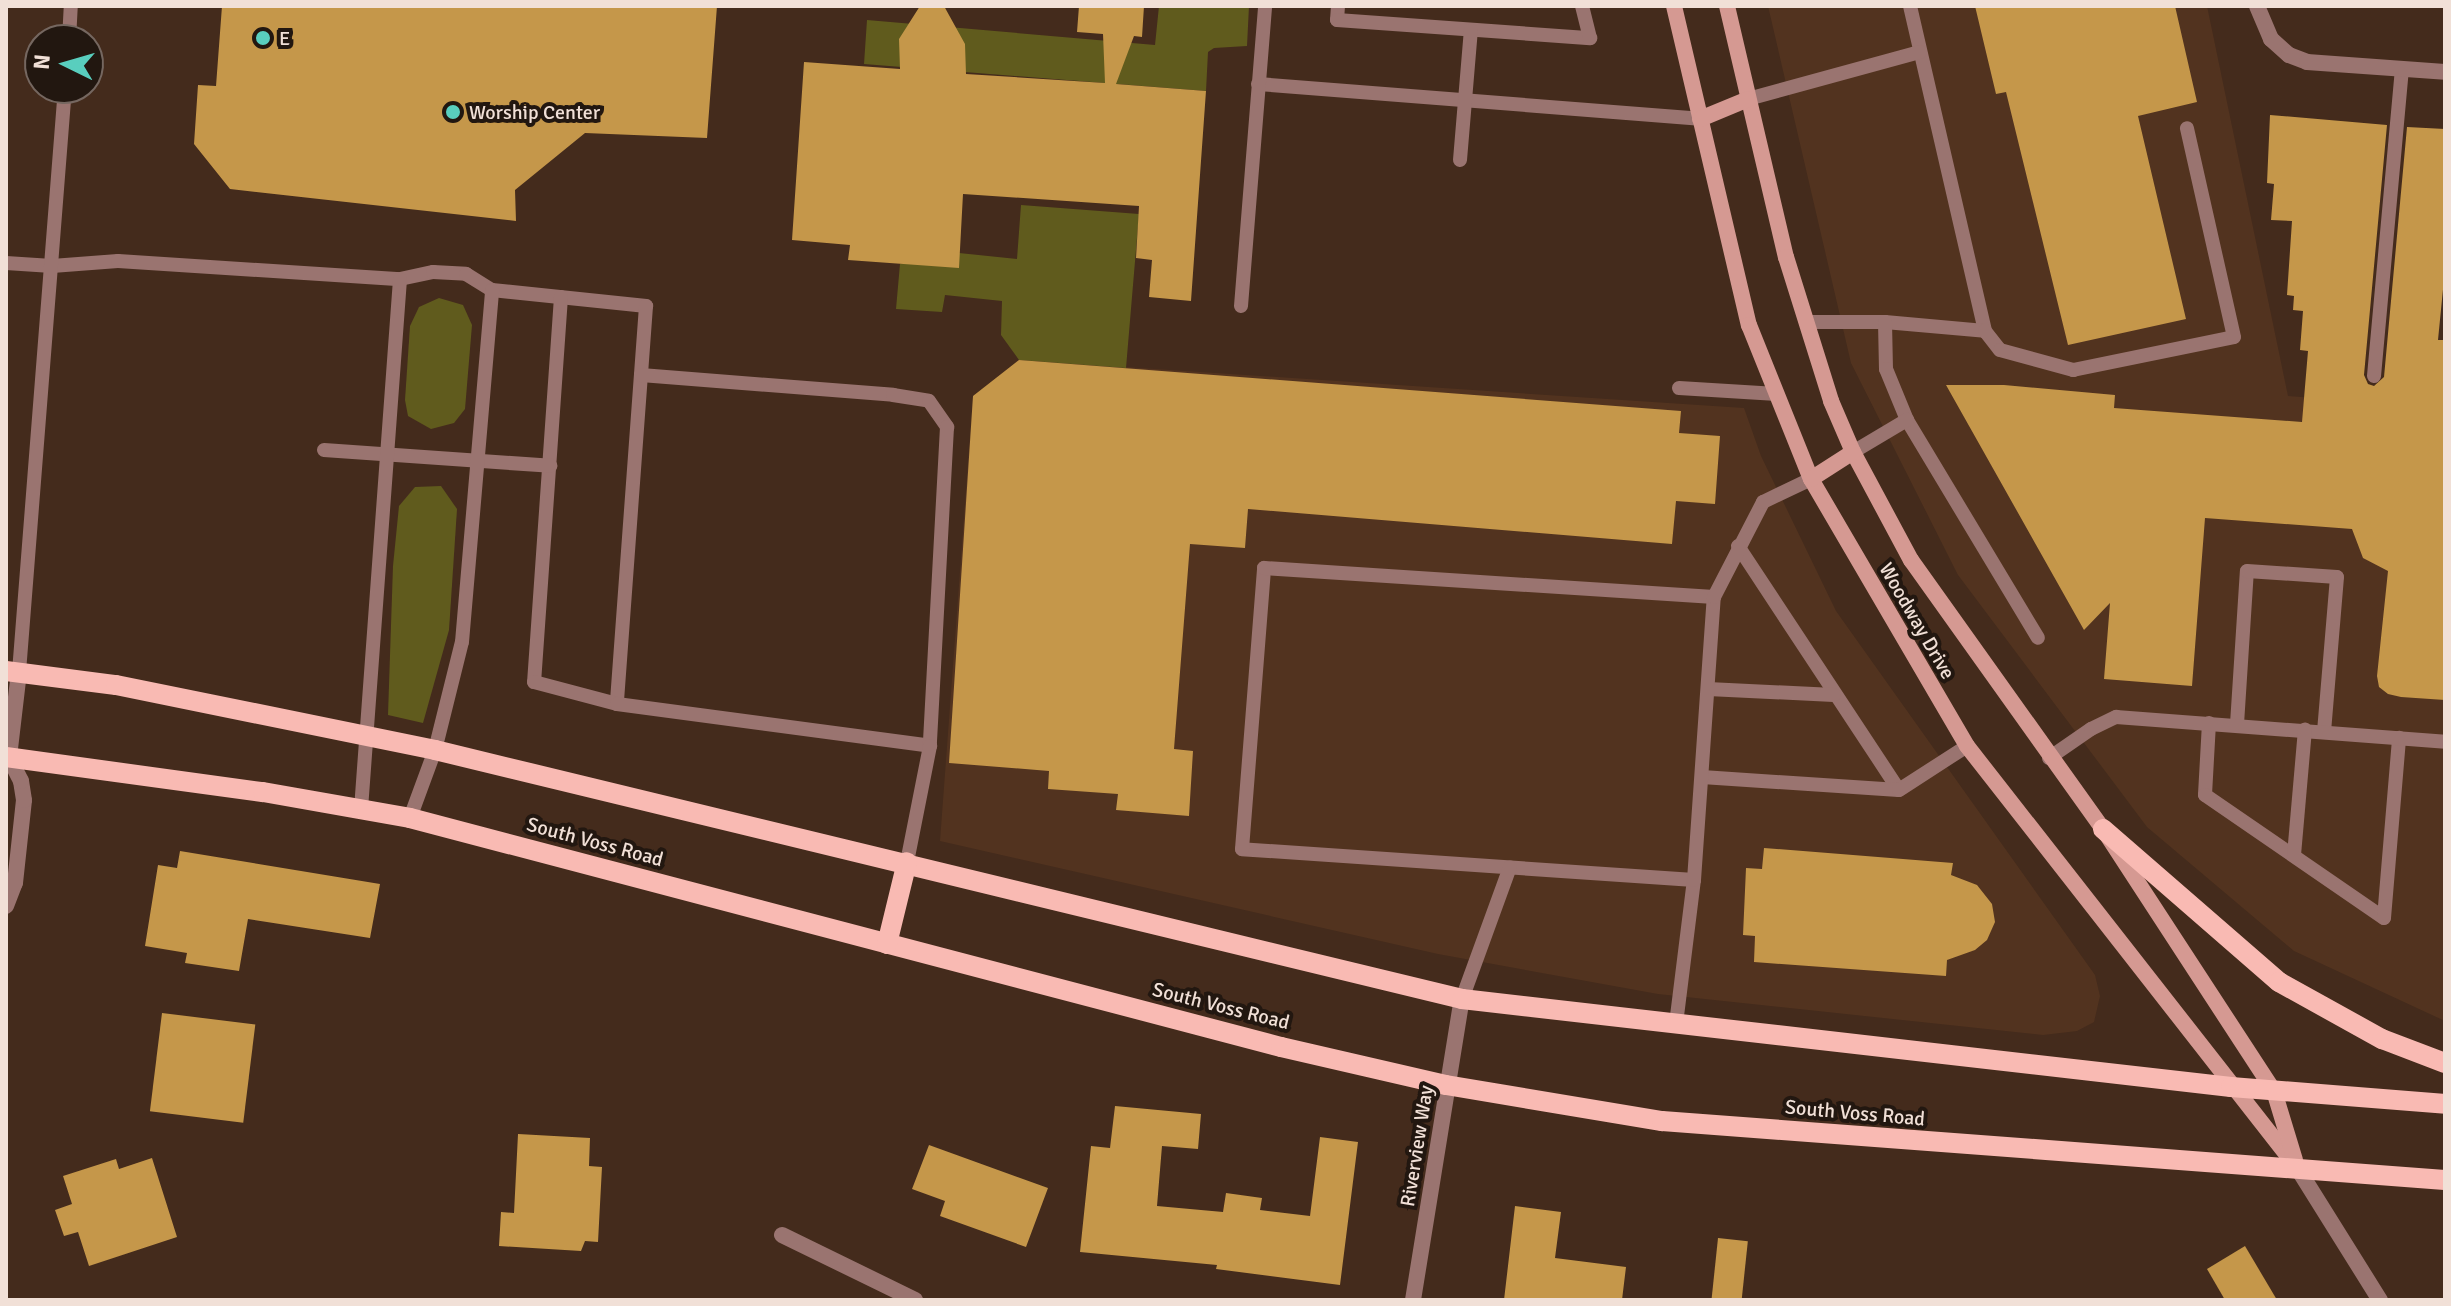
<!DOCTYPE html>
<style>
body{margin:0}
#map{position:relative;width:2451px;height:1306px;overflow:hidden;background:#442b1c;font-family:Signika,sans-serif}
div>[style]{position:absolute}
.built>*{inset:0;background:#52331f}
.green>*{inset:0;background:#605b1d}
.building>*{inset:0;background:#c5974a;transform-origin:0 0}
.lane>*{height:14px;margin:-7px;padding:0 7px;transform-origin:7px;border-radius:7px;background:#9a7470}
.street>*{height:16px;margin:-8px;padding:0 8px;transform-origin:8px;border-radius:8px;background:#9a7470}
.secondary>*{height:16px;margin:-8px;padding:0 8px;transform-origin:8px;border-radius:8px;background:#d59992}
.primary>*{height:20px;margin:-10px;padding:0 10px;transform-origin:10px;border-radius:10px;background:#f9bab3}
.dots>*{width:22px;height:22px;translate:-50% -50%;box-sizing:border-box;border:4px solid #221710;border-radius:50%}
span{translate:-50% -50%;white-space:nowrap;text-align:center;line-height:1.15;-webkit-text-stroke:8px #221710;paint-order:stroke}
.poi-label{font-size:20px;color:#f1e0d7}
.left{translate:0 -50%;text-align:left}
.street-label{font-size:20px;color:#f1e0d7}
.frame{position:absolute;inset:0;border:8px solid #f1e0d7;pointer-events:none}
.north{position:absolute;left:24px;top:24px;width:80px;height:80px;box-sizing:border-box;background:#221710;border:2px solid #756760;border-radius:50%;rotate:275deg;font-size:22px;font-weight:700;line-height:32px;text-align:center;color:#f1e0d7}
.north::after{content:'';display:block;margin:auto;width:28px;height:36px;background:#59cebe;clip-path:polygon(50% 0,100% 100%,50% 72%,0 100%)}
</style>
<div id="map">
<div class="built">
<div style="clip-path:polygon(1768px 6px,2207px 6px,2288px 396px,2445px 408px,2445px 1021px,2294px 951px,2147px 827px,1958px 575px,1851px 363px)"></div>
<div style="clip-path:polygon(1019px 360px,1744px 408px,1761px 456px,1836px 611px,2095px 975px,2100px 996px,2094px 1022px,2077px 1031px,2043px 1035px,1658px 994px,1438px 954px,940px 841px,973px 396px)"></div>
</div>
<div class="green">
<div style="clip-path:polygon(1159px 6px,1249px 6px,1247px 46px,1214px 48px,1208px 52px,1206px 91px,864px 64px,867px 20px,1155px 45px)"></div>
<div style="clip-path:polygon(1021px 205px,1139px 214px,1126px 368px,1019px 360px,1001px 335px,1002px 301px,945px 295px,942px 312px,896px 309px,900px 264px,959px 253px,1017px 259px)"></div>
<div style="clip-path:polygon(439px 298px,463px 305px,472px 325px,465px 409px,454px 423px,431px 429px,408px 416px,405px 400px,410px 326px,419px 307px)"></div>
<div style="clip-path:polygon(441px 486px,457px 509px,449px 630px,423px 723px,388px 715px,393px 566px,399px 506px,415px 487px)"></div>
</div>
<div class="building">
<div style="clip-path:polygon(222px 6px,717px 6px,707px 138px,585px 133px,515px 190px,516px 221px,230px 189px,194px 144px,198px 85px,216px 86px)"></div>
<div style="clip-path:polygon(920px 6px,944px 6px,965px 44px,966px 74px,1105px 83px,1103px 34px,1077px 32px,1079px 6px,1144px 6px,1142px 37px,1134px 36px,1116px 84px,1206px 91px,1191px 301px,1149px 297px,1152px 260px,1136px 258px,1139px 206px,963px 194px,959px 268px,848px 260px,850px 245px,792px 240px,804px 62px,900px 69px,899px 39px)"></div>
<div style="clip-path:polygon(1975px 6px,2175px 6px,2197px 102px,2138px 116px,2186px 319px,2068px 345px,2006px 92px,1996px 94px)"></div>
<div style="clip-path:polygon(2270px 115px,2387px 125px,2364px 375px,2368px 384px,2374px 386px,2384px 377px,2407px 127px,2445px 129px,2445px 269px,2438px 340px,2445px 340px,2445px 700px,2401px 697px,2388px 694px,2379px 687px,2377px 676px,2388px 571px,2363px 558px,2352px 529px,2205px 518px,2192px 686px,2104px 679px,2110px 603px,2084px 630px,1946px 385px,2004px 385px,2115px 395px,2114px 408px,2302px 422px,2308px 351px,2300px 350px,2303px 311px,2293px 310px,2294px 296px,2287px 295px,2292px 221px,2271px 220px,2274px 184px,2267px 183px)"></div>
<div style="clip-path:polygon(1019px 360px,1681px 411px,1679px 433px,1720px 436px,1715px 504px,1676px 501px,1672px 544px,1248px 509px,1245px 548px,1190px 544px,1174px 749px,1193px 751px,1189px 816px,1116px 810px,1118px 794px,1048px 789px,1049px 771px,949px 763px,973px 396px)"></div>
<div style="clip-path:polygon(1764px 848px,1953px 863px,1951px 875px,1977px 885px,1992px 904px,1995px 922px,1987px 940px,1975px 950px,1947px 960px,1946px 976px,1754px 962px,1755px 936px,1743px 935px,1746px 868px,1762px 869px)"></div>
<div style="clip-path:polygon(180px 851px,380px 884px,370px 938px,248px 919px,239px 971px,185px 963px,187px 953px,145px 946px,158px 865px,177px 868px)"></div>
<div style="left:162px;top:1013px;width:94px;height:99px;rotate:7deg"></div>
<div style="clip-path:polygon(1115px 1106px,1201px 1114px,1198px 1149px,1162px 1146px,1157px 1206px,1223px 1212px,1226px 1193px,1262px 1198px,1260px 1210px,1310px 1216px,1320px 1137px,1358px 1142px,1340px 1285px,1216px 1269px,1217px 1265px,1080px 1252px,1091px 1146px,1110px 1148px)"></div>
<div style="clip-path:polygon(518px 1134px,590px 1138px,589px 1166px,602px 1167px,598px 1242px,585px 1241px,581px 1251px,499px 1246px,501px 1212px,514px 1213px)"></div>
<div style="clip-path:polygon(929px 1145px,1048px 1188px,1026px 1247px,940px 1216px,945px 1201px,912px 1189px)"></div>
<div style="clip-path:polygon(152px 1158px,177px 1237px,89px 1266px,78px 1232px,64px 1236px,55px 1210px,72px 1204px,63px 1176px,116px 1159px,119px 1169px)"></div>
<div style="clip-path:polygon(1515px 1206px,1561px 1212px,1555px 1258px,1626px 1267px,1622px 1300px,1504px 1300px)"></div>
<div style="left:1718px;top:1238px;width:30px;height:62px;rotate:6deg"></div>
<div style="clip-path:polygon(2245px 1246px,2277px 1300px,2225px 1300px,2207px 1269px)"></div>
</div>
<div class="lane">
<div style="left:1338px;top:6px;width:14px;rotate:94deg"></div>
<div style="left:1337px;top:20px;width:254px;rotate:4.1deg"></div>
<div style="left:1590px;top:38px;width:33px;rotate:-104deg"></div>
<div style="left:1910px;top:6px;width:334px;rotate:77deg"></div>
<div style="left:69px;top:40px;width:34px;rotate:-87deg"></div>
<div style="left:1258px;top:84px;width:443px;rotate:4.5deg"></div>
<div style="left:1748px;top:99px;width:178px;rotate:-15.3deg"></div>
<div style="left:1460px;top:160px;width:130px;rotate:-85.2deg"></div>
<div style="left:6px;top:263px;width:46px;rotate:3.7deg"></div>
<div style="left:52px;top:266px;width:66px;rotate:-4.3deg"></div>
<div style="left:118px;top:261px;width:283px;rotate:3.7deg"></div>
<div style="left:400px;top:279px;width:34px;rotate:-12deg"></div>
<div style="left:433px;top:272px;width:33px;rotate:3deg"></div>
<div style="left:466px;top:274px;width:31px;rotate:32deg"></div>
<div style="left:492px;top:290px;width:155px;rotate:5.9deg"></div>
<div style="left:646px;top:306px;width:399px;rotate:94.2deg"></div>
<div style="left:561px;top:297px;width:386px;rotate:94deg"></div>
<div style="left:534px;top:682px;width:86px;rotate:14.8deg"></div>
<div style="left:617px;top:704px;width:316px;rotate:7.6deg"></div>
<div style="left:1241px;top:306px;width:301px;rotate:-85.4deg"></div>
<div style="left:1806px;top:322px;width:79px"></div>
<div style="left:1885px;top:322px;width:100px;rotate:5.1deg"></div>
<div style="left:1985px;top:331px;width:24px;rotate:52deg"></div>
<div style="left:2000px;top:350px;width:76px;rotate:15.3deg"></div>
<div style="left:2073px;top:370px;width:164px;rotate:-11.6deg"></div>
<div style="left:2234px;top:337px;width:214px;rotate:-102.7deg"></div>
<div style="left:1885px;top:322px;width:47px;rotate:88.8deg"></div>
<div style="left:1886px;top:369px;width:55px;rotate:67.6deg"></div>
<div style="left:1907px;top:420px;width:254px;rotate:59deg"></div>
<div style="left:641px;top:375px;width:253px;rotate:4.5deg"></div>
<div style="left:893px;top:395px;width:36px;rotate:9deg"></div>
<div style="left:929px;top:401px;width:32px;rotate:55deg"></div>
<div style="left:947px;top:427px;width:319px;rotate:93.1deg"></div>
<div style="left:930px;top:746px;width:118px;rotate:101.2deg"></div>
<div style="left:2374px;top:376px;width:308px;rotate:-84.8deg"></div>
<div style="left:1679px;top:388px;width:98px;rotate:3.5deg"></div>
<div style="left:324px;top:450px;width:227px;rotate:4deg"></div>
<div style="left:1853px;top:452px;width:63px;rotate:-30.7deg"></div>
<div style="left:1738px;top:546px;width:292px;rotate:56.6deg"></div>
<div style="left:19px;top:672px;width:586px;rotate:-85.5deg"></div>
<div style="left:1708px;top:689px;width:126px;rotate:2.7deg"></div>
<div style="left:2209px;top:723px;width:72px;rotate:93.2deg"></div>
<div style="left:2205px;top:795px;width:217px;rotate:34.5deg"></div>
<div style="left:2384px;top:918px;width:181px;rotate:-85.2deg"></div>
<div style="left:2237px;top:724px;width:153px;rotate:-86.3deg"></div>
<div style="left:2247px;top:571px;width:90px;rotate:3.8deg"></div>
<div style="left:2337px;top:577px;width:155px;rotate:94.8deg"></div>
<div style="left:2049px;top:758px;width:51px;rotate:-34.6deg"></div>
<div style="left:2091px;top:729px;width:28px;rotate:-26deg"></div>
<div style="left:2116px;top:717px;width:330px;rotate:4.3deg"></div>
<div style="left:1702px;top:777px;width:197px;rotate:3.8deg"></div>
<div style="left:1899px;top:790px;width:81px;rotate:-32.9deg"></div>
<div style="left:361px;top:809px;width:531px;rotate:-85.79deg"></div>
<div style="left:410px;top:818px;width:72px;rotate:-69.8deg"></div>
<div style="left:435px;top:750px;width:111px;rotate:-76deg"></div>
<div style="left:462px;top:642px;width:353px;rotate:-85.1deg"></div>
<div style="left:2294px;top:855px;width:126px;rotate:-85deg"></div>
<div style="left:1694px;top:880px;width:453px;rotate:-176.1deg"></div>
<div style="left:1242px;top:849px;width:282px;rotate:-85.5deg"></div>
<div style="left:1264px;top:568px;width:451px;rotate:3.7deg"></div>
<div style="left:1462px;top:999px;width:140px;rotate:-70deg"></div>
<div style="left:1676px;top:1024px;width:145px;rotate:-82.9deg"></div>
<div style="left:1694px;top:880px;width:284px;rotate:-86deg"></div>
<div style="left:1714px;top:597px;width:107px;rotate:-62.7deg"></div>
<div style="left:1763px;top:502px;width:53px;rotate:-25.6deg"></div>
</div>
<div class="street">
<div style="left:2257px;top:6px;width:36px;rotate:67deg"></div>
<div style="left:2271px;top:39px;width:24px;rotate:42deg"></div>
<div style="left:2289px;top:55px;width:19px;rotate:21deg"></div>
<div style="left:2307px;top:62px;width:138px;rotate:4.1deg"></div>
<div style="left:6px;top:906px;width:25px;rotate:-69deg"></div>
<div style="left:15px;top:883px;width:83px;rotate:-83.8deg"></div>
<div style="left:24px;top:800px;width:19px;rotate:-99deg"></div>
<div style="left:21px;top:781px;width:27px;rotate:-117deg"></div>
<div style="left:9px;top:757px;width:86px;rotate:-83.3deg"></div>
<div style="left:2298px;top:1169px;width:155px;rotate:58deg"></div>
<div style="left:782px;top:1235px;width:148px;rotate:26deg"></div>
<div style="left:1413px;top:1300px;width:305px;rotate:-80.8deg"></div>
</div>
<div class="secondary">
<div style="left:1674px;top:6px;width:328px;rotate:76.8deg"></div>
<div style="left:1749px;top:325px;width:166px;rotate:68.1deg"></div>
<div style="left:1811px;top:479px;width:309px;rotate:59.7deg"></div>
<div style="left:1967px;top:746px;width:537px;rotate:51.96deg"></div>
<div style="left:1727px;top:6px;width:258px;rotate:76.8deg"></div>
<div style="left:1786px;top:257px;width:151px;rotate:72.6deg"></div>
<div style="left:1831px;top:401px;width:56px;rotate:66.7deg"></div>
<div style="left:1853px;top:452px;width:123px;rotate:61.8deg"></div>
<div style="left:1911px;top:560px;width:330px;rotate:54.5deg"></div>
<div style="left:2103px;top:829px;width:313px;rotate:56.9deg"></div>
<div style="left:2274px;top:1091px;width:72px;rotate:73.1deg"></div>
<div style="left:1700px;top:119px;width:52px;rotate:-22.6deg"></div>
<div style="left:1811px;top:479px;width:50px;rotate:-32.7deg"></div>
</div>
<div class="primary">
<div style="left:6px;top:671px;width:111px;rotate:7.3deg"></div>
<div style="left:116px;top:685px;width:326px;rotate:11.5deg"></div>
<div style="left:435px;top:750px;width:1057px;rotate:13.63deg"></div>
<div style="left:1462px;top:999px;width:774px;rotate:6.53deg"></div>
<div style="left:2231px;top:1087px;width:215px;rotate:4.5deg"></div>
<div style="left:6px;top:757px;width:259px;rotate:7.8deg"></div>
<div style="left:263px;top:792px;width:149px;rotate:10deg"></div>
<div style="left:410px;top:818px;width:901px;rotate:14.73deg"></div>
<div style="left:1281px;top:1047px;width:169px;rotate:13deg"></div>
<div style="left:1446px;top:1085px;width:219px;rotate:9.5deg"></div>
<div style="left:1662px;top:1121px;width:785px;rotate:4.31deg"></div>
<div style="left:2103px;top:829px;width:233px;rotate:41deg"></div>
<div style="left:2279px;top:982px;width:118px;rotate:29deg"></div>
<div style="left:2382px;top:1039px;width:67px;rotate:20.9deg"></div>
<div style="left:887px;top:944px;width:84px;rotate:-76.3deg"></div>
</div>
<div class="dots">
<div style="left:263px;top:38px;background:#59cebe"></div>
<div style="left:453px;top:112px;background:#59cebe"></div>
</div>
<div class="poi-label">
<span class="left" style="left:279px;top:38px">E</span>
<span class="left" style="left:469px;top:112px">Worship Center</span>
</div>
<div class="street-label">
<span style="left:1917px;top:621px;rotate:60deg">Woodway Drive</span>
<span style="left:595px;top:842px;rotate:15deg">South Voss Road</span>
<span style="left:1221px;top:1006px;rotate:14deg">South Voss Road</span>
<span style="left:1855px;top:1113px;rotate:5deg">South Voss Road</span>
<span style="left:1417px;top:1146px;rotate:-81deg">Riverview Way</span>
</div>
<div class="frame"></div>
<div class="north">N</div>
</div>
